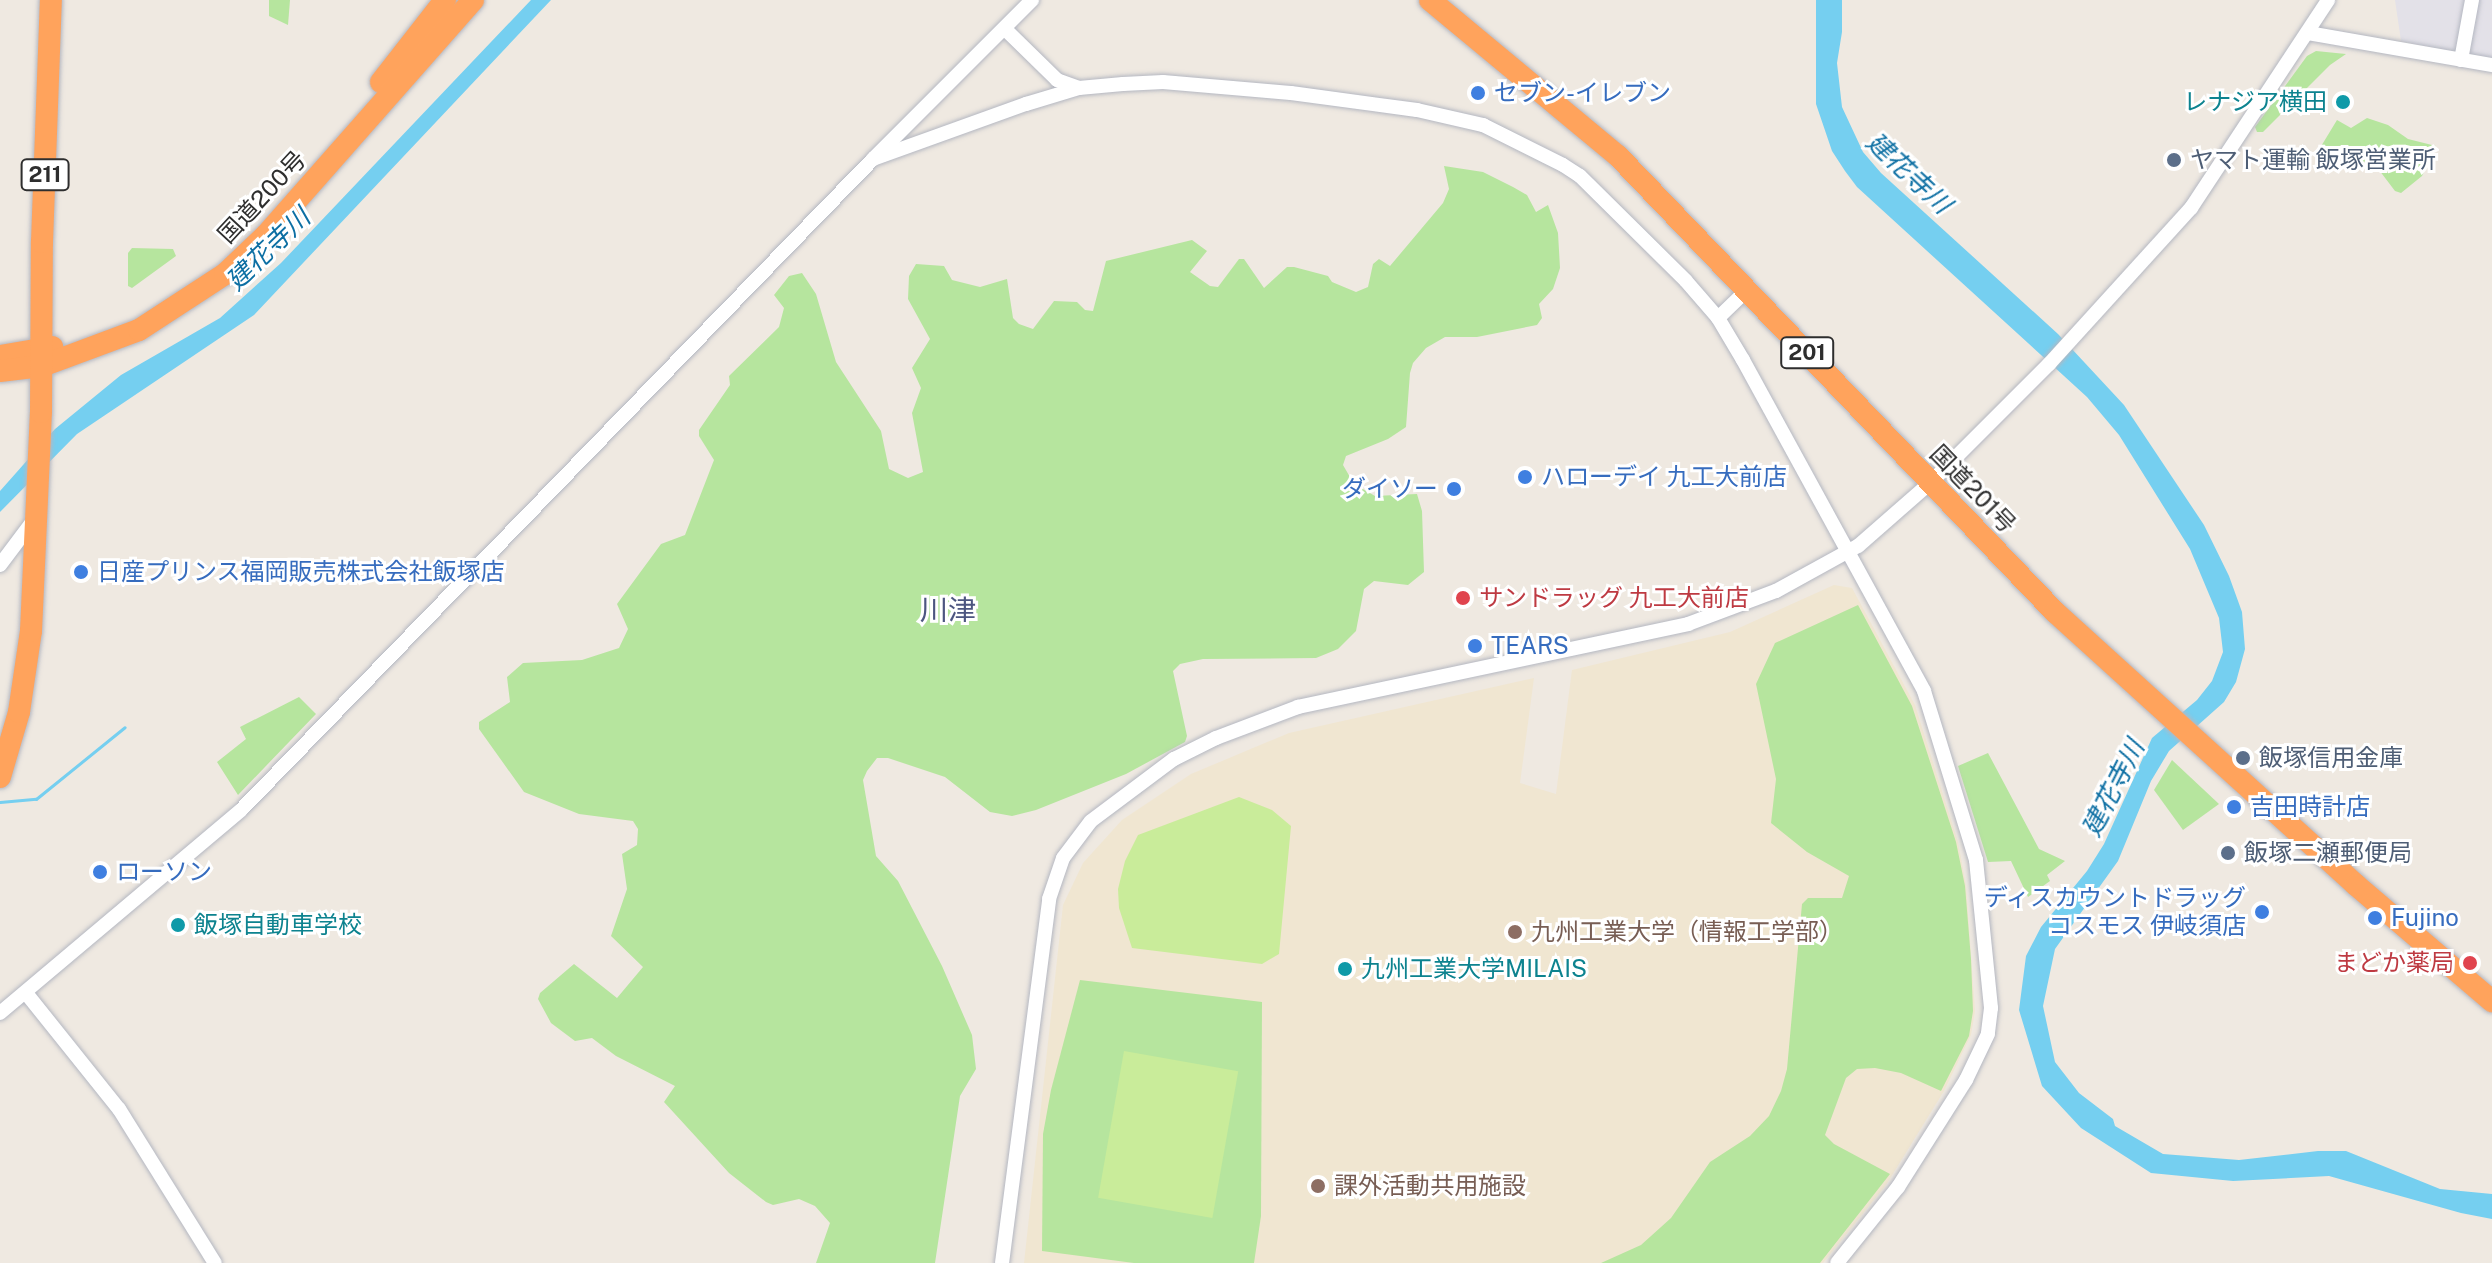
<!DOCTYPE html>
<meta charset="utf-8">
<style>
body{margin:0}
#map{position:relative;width:2492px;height:1263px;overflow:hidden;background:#efe9e1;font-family:"Public Sans","Noto Sans JP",sans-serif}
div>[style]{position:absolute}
.industrial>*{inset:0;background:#e3e1e8}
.education>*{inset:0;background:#f0e6d1}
.green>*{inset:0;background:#b6e59e}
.pitch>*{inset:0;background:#c9ec9a;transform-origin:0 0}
.water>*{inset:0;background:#75cff0}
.stream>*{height:3px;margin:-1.5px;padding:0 1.5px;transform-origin:1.5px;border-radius:1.5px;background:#75cff0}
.roads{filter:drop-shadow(0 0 2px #b4b7c1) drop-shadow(0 0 2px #b4b7c1)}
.minor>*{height:14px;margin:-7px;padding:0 7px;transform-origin:7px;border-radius:7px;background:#fff}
.highway>*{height:22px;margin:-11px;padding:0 11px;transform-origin:11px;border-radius:11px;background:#ffa35c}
.dots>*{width:22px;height:22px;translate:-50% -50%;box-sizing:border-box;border:4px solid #fff;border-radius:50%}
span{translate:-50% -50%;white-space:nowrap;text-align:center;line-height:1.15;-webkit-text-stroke:6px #fff;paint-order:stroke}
.shield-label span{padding:2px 6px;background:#fff;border:2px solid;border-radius:6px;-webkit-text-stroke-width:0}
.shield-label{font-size:22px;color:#2e2e2e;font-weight:700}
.shop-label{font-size:24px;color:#366cbe}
.left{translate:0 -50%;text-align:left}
.right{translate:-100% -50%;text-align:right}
.culture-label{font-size:24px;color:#0d838f}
.service-label{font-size:24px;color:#4e5e75}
.street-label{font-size:24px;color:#2e2e2e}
.health-label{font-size:24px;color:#be3a42}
.education-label{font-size:24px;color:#785e54}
.water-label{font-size:26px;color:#0d6fa3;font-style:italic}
.quarter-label{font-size:28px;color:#4d5680}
</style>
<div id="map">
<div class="industrial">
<div style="clip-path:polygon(2395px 0,2492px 0,2492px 60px,2401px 41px)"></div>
</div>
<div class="education">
<div style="clip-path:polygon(1834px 585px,1852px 588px,1915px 705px,1958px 842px,1966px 885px,1975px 1011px,1971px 1035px,1944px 1091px,1886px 1185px,1823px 1263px,1024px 1263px,1063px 905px,1083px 863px,1122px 820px,1191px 774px,1289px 733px,1534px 678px,1520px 783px,1556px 794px,1572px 670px,1730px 632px)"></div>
</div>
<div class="green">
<div style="clip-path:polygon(269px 0,290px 0,288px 25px,269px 16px)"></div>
<div style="clip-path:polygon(2316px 51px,2346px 54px,2330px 65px,2263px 132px,2257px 132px,2255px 127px,2307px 56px)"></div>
<div style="clip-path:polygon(2367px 118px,2388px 125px,2408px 139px,2436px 146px,2422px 176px,2401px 193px,2395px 191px,2373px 162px,2350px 161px,2320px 148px,2337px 120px,2351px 128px)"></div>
<div style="clip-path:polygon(1444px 166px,1483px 172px,1513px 187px,1527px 195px,1536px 212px,1548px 205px,1558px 233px,1560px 268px,1553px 289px,1539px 304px,1542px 318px,1537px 325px,1477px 337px,1445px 337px,1426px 348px,1413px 363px,1410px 373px,1406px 427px,1388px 439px,1346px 456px,1343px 465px,1354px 484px,1375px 496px,1417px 494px,1422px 511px,1424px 572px,1408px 585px,1374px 581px,1364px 589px,1356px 631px,1338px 649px,1316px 658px,1203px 659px,1180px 664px,1173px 671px,1187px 736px,1185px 742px,1126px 774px,1036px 810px,1012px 816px,990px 812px,945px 777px,888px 758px,877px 758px,867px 771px,863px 780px,876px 856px,898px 881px,942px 966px,972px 1035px,976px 1069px,960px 1096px,935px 1263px,816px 1263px,830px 1223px,815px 1206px,799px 1199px,773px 1205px,766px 1202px,729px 1173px,664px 1102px,675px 1086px,616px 1056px,592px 1038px,575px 1041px,551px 1023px,538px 999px,540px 993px,574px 964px,617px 998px,643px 967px,611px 936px,627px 889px,622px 854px,637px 845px,638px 829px,633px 821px,579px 814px,524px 792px,479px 729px,479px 722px,510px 702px,507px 677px,523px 663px,582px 660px,619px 648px,628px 629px,617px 604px,661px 544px,685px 535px,714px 460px,699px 436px,699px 430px,730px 385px,729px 376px,779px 327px,784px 308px,774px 295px,789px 276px,802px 273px,816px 294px,836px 362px,881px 431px,889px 469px,908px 478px,923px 472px,912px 413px,921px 388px,912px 368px,930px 339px,908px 299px,909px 276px,916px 264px,944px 266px,952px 280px,980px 287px,1007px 279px,1013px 318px,1019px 324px,1033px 329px,1054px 301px,1077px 302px,1085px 310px,1093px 311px,1106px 261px,1192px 240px,1207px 251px,1190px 272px,1210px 286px,1218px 287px,1239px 259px,1244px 259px,1264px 288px,1287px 267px,1294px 267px,1328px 276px,1332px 282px,1356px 292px,1368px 287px,1373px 264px,1379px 259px,1390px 266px,1443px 203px,1449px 189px)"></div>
<div style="clip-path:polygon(132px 248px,173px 249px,176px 256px,132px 288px,128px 286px,128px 253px)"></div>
<div style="clip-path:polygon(1858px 605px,1912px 706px,1956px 842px,1965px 886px,1971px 959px,1973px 1011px,1969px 1036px,1941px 1091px,1901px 1073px,1875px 1068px,1857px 1069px,1846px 1078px,1825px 1135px,1834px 1144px,1890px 1174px,1820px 1263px,1601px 1263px,1641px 1245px,1671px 1218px,1710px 1162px,1750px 1136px,1769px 1116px,1781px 1091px,1787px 1069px,1802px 904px,1808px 898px,1842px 898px,1849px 876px,1807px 852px,1771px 823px,1776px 779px,1756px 684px,1775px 643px)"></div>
<div style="clip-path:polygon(299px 697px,316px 714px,238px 795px,217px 762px,246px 739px,240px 727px)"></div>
<div style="clip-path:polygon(1988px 753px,2039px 849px,2065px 861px,2047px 875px,2050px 881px,2028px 897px,2011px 861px,1988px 862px,1958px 766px)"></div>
<div style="clip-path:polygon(2172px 760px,2219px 804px,2183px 830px,2154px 790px)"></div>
<div style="clip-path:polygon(1080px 980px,1262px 1002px,1261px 1216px,1254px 1263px,1134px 1263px,1042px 1251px,1043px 1134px,1051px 1090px)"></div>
</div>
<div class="pitch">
<div style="clip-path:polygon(1239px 797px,1272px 810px,1291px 826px,1279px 954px,1262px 964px,1132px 948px,1119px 908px,1118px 889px,1125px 861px,1138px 835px)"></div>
<div style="left:1124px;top:1051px;width:116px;height:149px;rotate:10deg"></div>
</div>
<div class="water">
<div style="clip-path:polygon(531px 0,551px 0,254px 315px,77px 434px,0 512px,0 491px,55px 429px,121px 375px,220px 318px,281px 263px)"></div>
<div style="clip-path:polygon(1816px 0,1842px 0,1842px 32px,1837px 63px,1842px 107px,1863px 152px,1881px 173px,2058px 334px,2124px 405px,2204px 525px,2229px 576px,2242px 612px,2245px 649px,2236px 682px,2224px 702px,2169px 751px,2151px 781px,2118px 861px,2055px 949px,2043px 1006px,2055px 1062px,2079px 1093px,2113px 1119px,2115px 1126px,2163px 1154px,2239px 1160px,2318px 1151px,2346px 1151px,2440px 1189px,2492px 1194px,2492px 1219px,2461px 1213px,2329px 1176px,2233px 1181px,2151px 1173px,2081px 1128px,2042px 1086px,2019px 1010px,2026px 956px,2041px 927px,2087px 871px,2104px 844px,2152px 738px,2197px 700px,2212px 681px,2223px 652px,2219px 618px,2190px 549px,2119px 435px,2087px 397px,1857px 187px,1845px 171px,1832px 151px,1816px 104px)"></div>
</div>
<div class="stream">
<div style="left:0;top:802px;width:36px;rotate:-5deg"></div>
<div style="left:36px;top:799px;width:114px;rotate:-39deg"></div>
</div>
<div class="roads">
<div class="minor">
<div style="left:1005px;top:29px;width:73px;rotate:44.4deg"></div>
<div style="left:1057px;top:80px;width:23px;rotate:20deg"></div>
<div style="left:2308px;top:33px;width:187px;rotate:9.9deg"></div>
<div style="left:2461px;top:60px;width:61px;rotate:-79.6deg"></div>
<div style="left:873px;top:159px;width:163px;rotate:-19.8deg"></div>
<div style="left:1026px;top:104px;width:55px;rotate:-16.8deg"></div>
<div style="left:1079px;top:88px;width:44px;rotate:-5.2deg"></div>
<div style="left:1123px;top:84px;width:40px;rotate:-2.9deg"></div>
<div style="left:1163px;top:82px;width:128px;rotate:4.9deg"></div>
<div style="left:1291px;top:93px;width:127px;rotate:7.7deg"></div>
<div style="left:1417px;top:110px;width:68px;rotate:12.8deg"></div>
<div style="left:1483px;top:125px;width:89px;rotate:26.6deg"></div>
<div style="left:1563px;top:165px;width:20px;rotate:33deg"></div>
<div style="left:1580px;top:176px;width:149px;rotate:44.7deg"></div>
<div style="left:1686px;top:281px;width:49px;rotate:49.1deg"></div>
<div style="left:1718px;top:318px;width:49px;rotate:59.2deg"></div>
<div style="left:1743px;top:360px;width:377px;rotate:61.3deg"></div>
<div style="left:1924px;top:691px;width:177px;rotate:72.9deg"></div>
<div style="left:1976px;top:860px;width:149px;rotate:84.2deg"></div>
<div style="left:1991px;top:1008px;width:26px;rotate:97deg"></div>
<div style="left:1988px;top:1034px;width:51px;rotate:115.6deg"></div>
<div style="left:1966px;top:1080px;width:127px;rotate:122.4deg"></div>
<div style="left:1898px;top:1187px;width:97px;rotate:128.8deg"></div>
<div style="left:1718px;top:318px;width:40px;rotate:-44deg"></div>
<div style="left:0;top:565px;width:60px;rotate:-53.1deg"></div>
<div style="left:26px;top:993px;width:149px;rotate:51.3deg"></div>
<div style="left:119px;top:1109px;width:181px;rotate:58.1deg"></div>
<div style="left:0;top:1013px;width:315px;rotate:-40.1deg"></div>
<div style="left:241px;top:810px;width:907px;rotate:-45.85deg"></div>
<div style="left:873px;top:159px;width:225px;rotate:-45deg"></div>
<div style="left:1002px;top:1263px;width:367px;rotate:-82.6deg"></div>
<div style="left:1049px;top:899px;width:43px;rotate:-71.1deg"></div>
<div style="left:1063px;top:858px;width:46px;rotate:-52.9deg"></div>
<div style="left:1091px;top:821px;width:104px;rotate:-36.8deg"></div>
<div style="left:1174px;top:759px;width:47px;rotate:-26.6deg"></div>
<div style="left:1216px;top:738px;width:88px;rotate:-20.7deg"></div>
<div style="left:1298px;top:707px;width:399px;rotate:-12deg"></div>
<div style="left:1688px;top:624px;width:94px;rotate:-20.6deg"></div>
<div style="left:1776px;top:591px;width:94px;rotate:-28.8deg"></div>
<div style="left:1858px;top:546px;width:97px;rotate:-41.2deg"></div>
<div style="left:1931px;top:482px;width:167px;rotate:-45deg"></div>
<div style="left:2049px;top:364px;width:211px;rotate:-47.7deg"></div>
<div style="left:2191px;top:208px;width:249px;rotate:-56.6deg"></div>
</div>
<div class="highway">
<div style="left:1430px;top:0;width:244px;rotate:39.7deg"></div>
<div style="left:1618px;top:156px;width:632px;rotate:46.22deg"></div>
<div style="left:2055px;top:612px;width:406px;rotate:42.2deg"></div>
<div style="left:2356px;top:885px;width:179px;rotate:40.5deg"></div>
<div style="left:381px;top:82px;width:104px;rotate:-52deg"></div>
<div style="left:0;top:356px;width:53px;rotate:-9.8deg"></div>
<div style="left:0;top:371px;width:42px;rotate:-6.8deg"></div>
<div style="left:42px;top:366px;width:103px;rotate:-20.4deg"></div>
<div style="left:139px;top:330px;width:103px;rotate:-33.1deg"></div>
<div style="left:225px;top:274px;width:57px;rotate:-43.6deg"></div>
<div style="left:266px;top:235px;width:313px;rotate:-48.6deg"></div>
<div style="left:0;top:777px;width:68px;rotate:-73.7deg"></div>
<div style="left:19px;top:712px;width:82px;rotate:-81.6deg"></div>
<div style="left:31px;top:631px;width:219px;rotate:-87.4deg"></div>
<div style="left:41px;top:412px;width:170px;rotate:-89.7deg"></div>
<div style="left:42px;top:242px;width:242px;rotate:-87.9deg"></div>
</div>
</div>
<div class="dots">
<div style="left:1478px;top:93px;background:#3f7fe0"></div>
<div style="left:2343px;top:102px;background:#0f9aa8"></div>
<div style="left:2174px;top:160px;background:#5c6f8a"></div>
<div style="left:1525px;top:477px;background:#3f7fe0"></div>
<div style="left:1454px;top:489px;background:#3f7fe0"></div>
<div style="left:81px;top:572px;background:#3f7fe0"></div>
<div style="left:1463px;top:598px;background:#e0444e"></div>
<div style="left:1475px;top:646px;background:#3f7fe0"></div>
<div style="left:2243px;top:758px;background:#5c6f8a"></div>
<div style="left:2234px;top:807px;background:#3f7fe0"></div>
<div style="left:2228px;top:853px;background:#5c6f8a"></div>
<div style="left:100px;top:872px;background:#3f7fe0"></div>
<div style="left:2262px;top:912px;background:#3f7fe0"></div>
<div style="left:2375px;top:918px;background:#3f7fe0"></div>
<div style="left:178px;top:925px;background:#0f9aa8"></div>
<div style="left:1515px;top:932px;background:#8d6e63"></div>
<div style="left:2470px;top:963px;background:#e0444e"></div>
<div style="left:1345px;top:969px;background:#0f9aa8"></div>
<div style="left:1318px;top:1186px;background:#8d6e63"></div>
</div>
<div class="shield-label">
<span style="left:45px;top:175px">211</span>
<span style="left:1807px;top:353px">201</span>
</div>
<div class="shop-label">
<span class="left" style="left:1494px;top:93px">セブン-イレブン</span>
<span class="left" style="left:1541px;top:477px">ハローデイ 九工大前店</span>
<span class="right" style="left:1438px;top:489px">ダイソー</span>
<span class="left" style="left:97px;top:572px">日産プリンス福岡販売株式会社飯塚店</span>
<span class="left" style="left:1491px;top:646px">TEARS</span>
<span class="left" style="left:2250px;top:807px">吉田時計店</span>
<span class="left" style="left:116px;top:872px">ローソン</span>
<span class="right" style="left:2246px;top:912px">ディスカウントドラッグ<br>コスモス 伊岐須店</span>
<span class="left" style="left:2391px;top:918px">Fujino</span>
</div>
<div class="culture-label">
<span class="right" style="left:2327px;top:102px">レナジア横田</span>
<span class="left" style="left:194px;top:925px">飯塚自動車学校</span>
<span class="left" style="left:1361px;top:969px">九州工業大学MILAIS</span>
</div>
<div class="service-label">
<span class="left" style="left:2190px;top:160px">ヤマト運輸 飯塚営業所</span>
<span class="left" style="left:2259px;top:758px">飯塚信用金庫</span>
<span class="left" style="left:2244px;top:853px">飯塚二瀬郵便局</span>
</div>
<div class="street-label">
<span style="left:262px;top:197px;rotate:-47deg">国道200号</span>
<span style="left:1973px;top:489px;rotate:46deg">国道201号</span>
</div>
<div class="health-label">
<span class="left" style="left:1479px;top:598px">サンドラッグ 九工大前店</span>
<span class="right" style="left:2454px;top:963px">まどか薬局</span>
</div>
<div class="education-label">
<span class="left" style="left:1531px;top:932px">九州工業大学（情報工学部）</span>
<span class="left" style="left:1334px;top:1186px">課外活動共用施設</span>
</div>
<div class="water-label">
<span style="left:1909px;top:173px;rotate:43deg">建花寺川</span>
<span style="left:268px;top:249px;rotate:-44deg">建花寺川</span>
<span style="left:2113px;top:788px;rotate:-63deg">建花寺川</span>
</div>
<div class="quarter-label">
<span style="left:948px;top:610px">川津</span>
</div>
</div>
